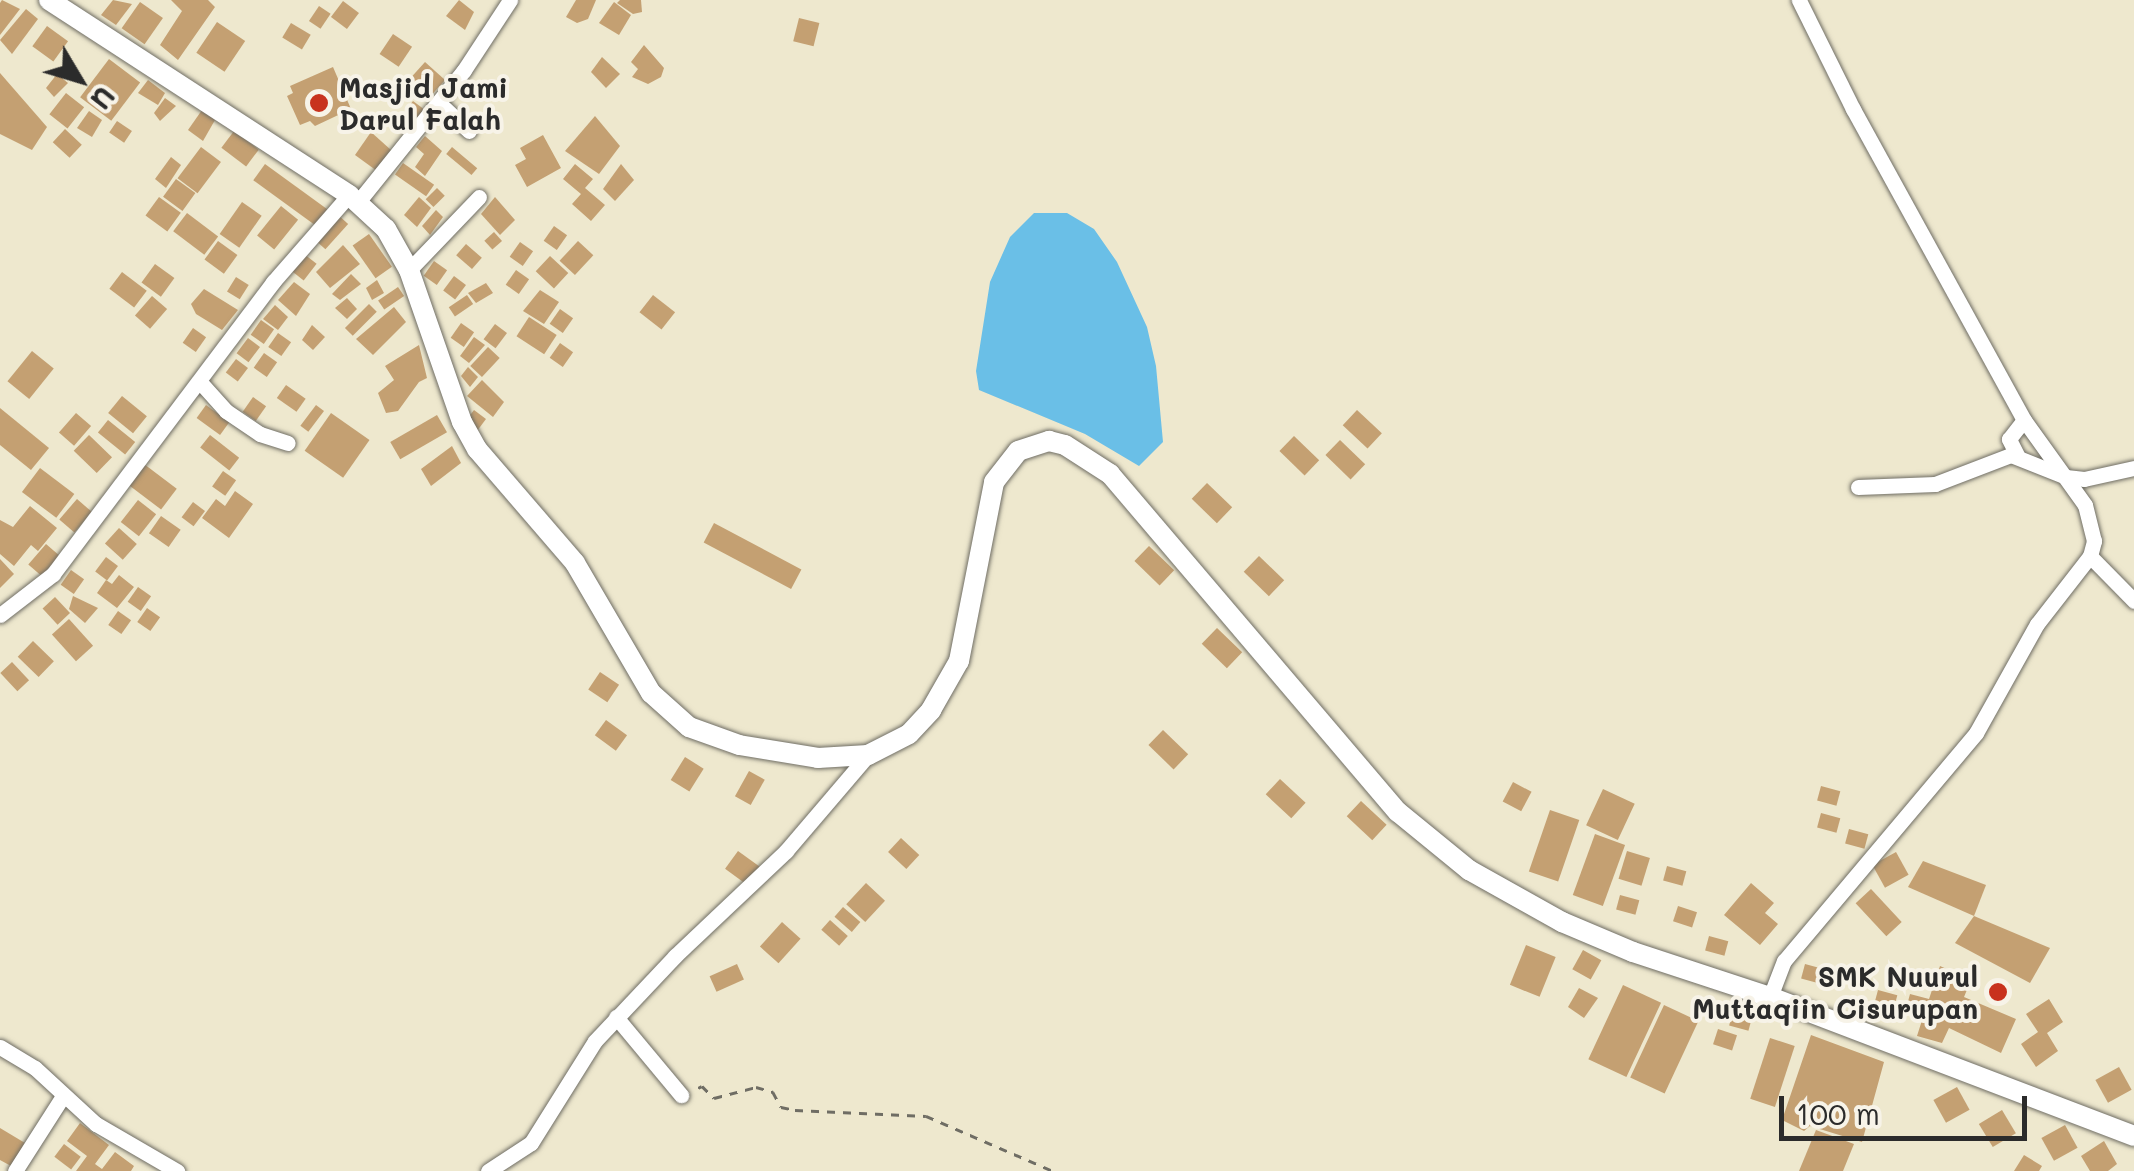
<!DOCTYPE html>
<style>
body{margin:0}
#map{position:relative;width:2134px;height:1171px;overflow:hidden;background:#eee8ce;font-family:Mali,sans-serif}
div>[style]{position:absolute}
.water>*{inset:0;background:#6abfe7}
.building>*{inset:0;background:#c4a072;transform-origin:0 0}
.path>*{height:2.5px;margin-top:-1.25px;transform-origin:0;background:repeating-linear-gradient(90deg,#6f6d64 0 8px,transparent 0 16px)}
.roads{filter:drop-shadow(0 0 2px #6f6d64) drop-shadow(0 0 2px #6f6d64)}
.minor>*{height:15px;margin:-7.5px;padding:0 7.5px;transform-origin:7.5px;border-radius:7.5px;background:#fff}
.major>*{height:20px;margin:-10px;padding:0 10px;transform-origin:10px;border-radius:10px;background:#fff}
.dots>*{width:28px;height:28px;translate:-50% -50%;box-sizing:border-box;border:5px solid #f7f3e8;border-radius:50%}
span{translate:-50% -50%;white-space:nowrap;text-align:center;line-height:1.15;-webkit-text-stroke:8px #f7f3e8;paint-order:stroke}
.poi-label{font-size:28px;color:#2b2b2b;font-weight:700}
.left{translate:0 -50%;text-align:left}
.right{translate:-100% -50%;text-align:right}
.north{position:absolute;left:30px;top:30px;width:100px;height:100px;-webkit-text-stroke:8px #f7f3e8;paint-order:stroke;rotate:128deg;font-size:28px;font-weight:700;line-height:40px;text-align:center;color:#2b2b2b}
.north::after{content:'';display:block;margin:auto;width:35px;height:45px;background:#2b2b2b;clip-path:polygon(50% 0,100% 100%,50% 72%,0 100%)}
.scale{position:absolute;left:1779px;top:1096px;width:248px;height:45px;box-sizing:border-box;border:5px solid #2b2b2b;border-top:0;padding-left:12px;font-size:30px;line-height:35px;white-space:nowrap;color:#2b2b2b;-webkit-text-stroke:8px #f7f3e8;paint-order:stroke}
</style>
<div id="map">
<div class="water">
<div style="clip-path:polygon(1034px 213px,1067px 213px,1094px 229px,1117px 262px,1147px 327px,1156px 366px,1163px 442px,1139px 466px,1085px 434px,979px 390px,976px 371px,990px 282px,1010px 237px)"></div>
</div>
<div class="building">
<div style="clip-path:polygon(2px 0,20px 9px,0 35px,0 3px)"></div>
<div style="clip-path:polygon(113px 0,132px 4px,116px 25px,101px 15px)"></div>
<div style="clip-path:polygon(171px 0,208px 0,215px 7px,178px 60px,160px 45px,182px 11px)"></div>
<div style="clip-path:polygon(459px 0,474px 12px,465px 30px,446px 16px)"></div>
<div style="clip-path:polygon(576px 0,596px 0,588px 19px,577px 23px,566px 17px)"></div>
<div style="clip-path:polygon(620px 0,641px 0,642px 12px,633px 14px,617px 3px)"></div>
<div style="left:343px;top:1px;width:20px;height:20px;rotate:37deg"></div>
<div style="left:140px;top:2px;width:28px;height:32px;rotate:35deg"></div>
<div style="clip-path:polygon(614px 2px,631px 15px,619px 35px,599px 23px)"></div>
<div style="left:319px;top:6px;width:14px;height:18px;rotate:34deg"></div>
<div style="clip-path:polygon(26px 9px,38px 19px,12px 54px,0 40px)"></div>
<div style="left:799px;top:18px;width:21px;height:24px;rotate:14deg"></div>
<div style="left:217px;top:22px;width:34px;height:37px;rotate:34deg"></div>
<div style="left:291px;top:23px;width:23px;height:17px;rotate:31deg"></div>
<div style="left:47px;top:26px;width:26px;height:25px;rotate:36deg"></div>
<div style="left:393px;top:34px;width:23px;height:24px;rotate:34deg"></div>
<div style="clip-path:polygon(644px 45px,664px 68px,661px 77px,648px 84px,632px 77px,638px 69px,631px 62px)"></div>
<div style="clip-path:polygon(602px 57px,620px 74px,606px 88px,591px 72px)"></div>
<div style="left:109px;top:59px;width:39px;height:48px;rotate:37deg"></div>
<div style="left:425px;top:62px;width:27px;height:28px;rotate:42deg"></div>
<div style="clip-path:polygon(333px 67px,351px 109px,315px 126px,310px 121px,300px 125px,287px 96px,293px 93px,290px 86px)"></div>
<div style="clip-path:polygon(0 73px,47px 127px,32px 150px,0 134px)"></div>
<div style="clip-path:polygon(57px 74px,68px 83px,54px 97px,46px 88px)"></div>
<div style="clip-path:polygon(148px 80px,165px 93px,158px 105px,138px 93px)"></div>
<div style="left:66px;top:93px;width:23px;height:27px;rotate:38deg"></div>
<div style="clip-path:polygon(165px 98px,176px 106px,160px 121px,154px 113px)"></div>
<div style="left:413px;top:101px;width:15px;height:18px;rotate:37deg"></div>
<div style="clip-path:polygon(202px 110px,215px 120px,203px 141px,188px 130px)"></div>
<div style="clip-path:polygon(89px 111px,102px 120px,92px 137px,77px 128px)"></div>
<div style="clip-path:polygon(595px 116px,620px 146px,599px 174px,565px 151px)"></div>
<div style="left:117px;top:121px;width:18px;height:14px;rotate:34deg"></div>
<div style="left:65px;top:129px;width:23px;height:18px;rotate:43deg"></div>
<div style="left:234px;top:131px;width:31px;height:21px;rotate:37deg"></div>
<div style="clip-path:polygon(371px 132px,391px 150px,377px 171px,355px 155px)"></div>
<div style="clip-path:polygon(543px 135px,561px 168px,527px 187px,515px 165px,526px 159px,520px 148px)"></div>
<div style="clip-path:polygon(425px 136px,442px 151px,425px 176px,415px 167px,424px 154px,416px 147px)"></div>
<div style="left:201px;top:147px;width:25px;height:39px;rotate:37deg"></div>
<div style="left:452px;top:147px;width:33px;height:9px;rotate:40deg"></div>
<div style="clip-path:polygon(171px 157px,181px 165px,166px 188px,155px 179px)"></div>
<div style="left:403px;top:163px;width:38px;height:14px;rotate:35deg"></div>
<div style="left:265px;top:164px;width:77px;height:20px;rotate:36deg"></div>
<div style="clip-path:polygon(575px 164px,593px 179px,585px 188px,605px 205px,591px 221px,572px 204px,581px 194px,563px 179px)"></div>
<div style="clip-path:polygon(621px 164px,634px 180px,615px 201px,603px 189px)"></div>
<div style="left:176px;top:179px;width:24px;height:22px;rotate:36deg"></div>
<div style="left:437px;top:188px;width:11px;height:16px;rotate:45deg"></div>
<div style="left:159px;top:197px;width:27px;height:23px;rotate:36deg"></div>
<div style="clip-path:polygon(419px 197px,431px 208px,417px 227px,404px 215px)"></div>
<div style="clip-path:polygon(495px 197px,515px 220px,500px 235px,481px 214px)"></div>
<div style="left:242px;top:202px;width:24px;height:39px;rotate:35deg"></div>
<div style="left:281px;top:206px;width:22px;height:38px;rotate:39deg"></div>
<div style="clip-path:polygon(436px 210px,443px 217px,430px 235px,422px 226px)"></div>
<div style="left:187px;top:213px;width:39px;height:23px;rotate:37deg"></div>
<div style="left:337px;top:214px;width:15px;height:34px;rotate:42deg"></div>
<div style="left:554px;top:226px;width:16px;height:18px;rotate:35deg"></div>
<div style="left:494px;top:232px;width:12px;height:13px;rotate:48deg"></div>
<div style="left:369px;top:234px;width:40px;height:20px;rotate:55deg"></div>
<div style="left:218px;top:241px;width:24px;height:23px;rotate:36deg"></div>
<div style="left:578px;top:241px;width:21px;height:27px;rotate:43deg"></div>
<div style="left:520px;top:242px;width:16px;height:18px;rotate:35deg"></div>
<div style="left:466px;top:244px;width:21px;height:15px;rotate:41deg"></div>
<div style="clip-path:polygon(343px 245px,360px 264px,330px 288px,316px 272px)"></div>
<div style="left:304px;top:254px;width:16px;height:21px;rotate:38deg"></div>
<div style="left:550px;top:256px;width:25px;height:21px;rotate:43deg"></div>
<div style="left:434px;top:261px;width:16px;height:18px;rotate:35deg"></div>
<div style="left:155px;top:264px;width:24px;height:23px;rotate:36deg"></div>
<div style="left:516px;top:270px;width:16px;height:18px;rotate:35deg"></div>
<div style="left:122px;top:272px;width:31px;height:21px;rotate:37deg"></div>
<div style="clip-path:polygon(351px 274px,361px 284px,340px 300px,332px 294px)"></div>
<div style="left:454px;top:276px;width:15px;height:18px;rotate:37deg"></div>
<div style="left:236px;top:277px;width:15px;height:17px;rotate:32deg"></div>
<div style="clip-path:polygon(377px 280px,384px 293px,372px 300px,366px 288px)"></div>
<div style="clip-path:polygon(294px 282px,310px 294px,296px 316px,278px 300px)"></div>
<div style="clip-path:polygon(486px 283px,493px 293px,476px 303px,468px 293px)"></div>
<div style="left:398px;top:287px;width:11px;height:24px;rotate:56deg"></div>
<div style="clip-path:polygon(204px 289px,238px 310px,222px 330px,196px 314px,191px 304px)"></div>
<div style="clip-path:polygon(540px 290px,559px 302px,544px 324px,523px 311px)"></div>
<div style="left:467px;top:295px;width:11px;height:22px;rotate:56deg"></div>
<div style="left:653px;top:295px;width:28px;height:22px;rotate:38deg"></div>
<div style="left:152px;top:296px;width:20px;height:26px;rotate:41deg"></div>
<div style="clip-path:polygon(347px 298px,357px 309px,347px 319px,335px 308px)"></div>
<div style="left:369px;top:304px;width:11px;height:34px;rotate:45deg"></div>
<div style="clip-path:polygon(275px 305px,288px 317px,278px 330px,263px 319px)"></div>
<div style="clip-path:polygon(394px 307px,406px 322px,373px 355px,356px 339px)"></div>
<div style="left:560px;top:309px;width:16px;height:18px;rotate:35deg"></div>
<div style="left:529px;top:317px;width:33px;height:23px;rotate:33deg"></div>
<div style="left:261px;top:320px;width:16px;height:18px;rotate:35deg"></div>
<div style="left:461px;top:323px;width:16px;height:18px;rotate:35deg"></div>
<div style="left:495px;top:324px;width:15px;height:19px;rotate:37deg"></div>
<div style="clip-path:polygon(312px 325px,325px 337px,313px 350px,302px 340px)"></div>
<div style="left:193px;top:328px;width:16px;height:18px;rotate:35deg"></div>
<div style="left:278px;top:333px;width:16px;height:17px;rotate:35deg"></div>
<div style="clip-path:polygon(474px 337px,485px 345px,469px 363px,460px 356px)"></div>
<div style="left:248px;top:338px;width:15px;height:19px;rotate:37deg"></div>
<div style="left:560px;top:343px;width:16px;height:18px;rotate:35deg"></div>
<div style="clip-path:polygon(419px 345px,427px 378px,419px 382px,398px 411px,386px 413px,378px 393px,394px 380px,385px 366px)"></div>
<div style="left:488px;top:347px;width:16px;height:26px;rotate:43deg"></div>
<div style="left:32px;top:351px;width:28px;height:39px;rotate:39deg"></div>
<div style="left:264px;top:353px;width:16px;height:18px;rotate:35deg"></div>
<div style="left:236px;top:359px;width:15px;height:17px;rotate:37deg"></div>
<div style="clip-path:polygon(468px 367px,478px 377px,470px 387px,461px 376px)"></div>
<div style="clip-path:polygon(482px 380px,504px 402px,493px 417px,467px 396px)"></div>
<div style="left:286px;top:385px;width:24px;height:16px;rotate:35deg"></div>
<div style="left:122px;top:396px;width:32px;height:22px;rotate:39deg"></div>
<div style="left:253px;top:397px;width:16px;height:18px;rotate:35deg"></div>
<div style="left:206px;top:405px;width:29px;height:16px;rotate:36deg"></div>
<div style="left:316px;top:405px;width:10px;height:26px;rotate:37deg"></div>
<div style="clip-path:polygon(0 408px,49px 448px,31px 470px,0 445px)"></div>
<div style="left:474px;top:410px;width:15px;height:19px;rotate:37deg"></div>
<div style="left:1357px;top:410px;width:34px;height:21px;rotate:43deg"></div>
<div style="left:76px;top:413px;width:20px;height:26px;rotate:41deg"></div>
<div style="left:331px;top:413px;width:47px;height:46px;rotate:35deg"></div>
<div style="left:437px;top:415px;width:20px;height:54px;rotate:60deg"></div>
<div style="left:108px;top:420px;width:35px;height:16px;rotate:39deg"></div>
<div style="left:89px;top:435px;width:32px;height:22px;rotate:44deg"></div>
<div style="left:210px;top:435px;width:37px;height:16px;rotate:38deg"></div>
<div style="left:1294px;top:436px;width:35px;height:21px;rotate:44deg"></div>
<div style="left:1340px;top:440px;width:35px;height:21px;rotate:44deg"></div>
<div style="clip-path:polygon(452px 446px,461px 463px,431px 486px,421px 469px)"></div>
<div style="left:144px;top:464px;width:41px;height:26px;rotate:37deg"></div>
<div style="left:40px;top:468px;width:43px;height:30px;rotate:37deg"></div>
<div style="left:223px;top:471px;width:16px;height:19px;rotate:35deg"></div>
<div style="left:1207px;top:483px;width:35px;height:22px;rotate:44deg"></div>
<div style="clip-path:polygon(235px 491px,253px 504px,229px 538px,202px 518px,216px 499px,225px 506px)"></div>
<div style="left:77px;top:499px;width:20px;height:27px;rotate:41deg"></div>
<div style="left:138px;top:500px;width:23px;height:28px;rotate:38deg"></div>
<div style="left:193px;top:502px;width:15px;height:19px;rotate:37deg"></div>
<div style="clip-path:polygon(30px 506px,57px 528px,38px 551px,31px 545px,14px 566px,0 554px,0 520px,13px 527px)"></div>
<div style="left:161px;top:516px;width:24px;height:21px;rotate:35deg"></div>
<div style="left:714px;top:523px;width:99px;height:22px;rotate:28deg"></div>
<div style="left:119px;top:528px;width:24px;height:21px;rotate:42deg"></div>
<div style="left:46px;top:544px;width:20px;height:27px;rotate:41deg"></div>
<div style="left:1149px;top:546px;width:35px;height:21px;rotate:44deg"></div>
<div style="left:1259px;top:556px;width:35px;height:22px;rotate:44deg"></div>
<div style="left:106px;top:557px;width:15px;height:18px;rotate:37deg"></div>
<div style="clip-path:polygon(0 559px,14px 574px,0 588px)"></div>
<div style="left:71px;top:570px;width:16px;height:18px;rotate:35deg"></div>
<div style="clip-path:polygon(119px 575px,134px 587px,117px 608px,97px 593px,106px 580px,112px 584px)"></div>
<div style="left:138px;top:587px;width:16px;height:18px;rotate:35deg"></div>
<div style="clip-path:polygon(73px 596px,98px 608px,85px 623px,69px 609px)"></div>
<div style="left:55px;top:597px;width:22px;height:17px;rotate:47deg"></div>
<div style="left:147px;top:608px;width:16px;height:17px;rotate:35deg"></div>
<div style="left:118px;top:611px;width:16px;height:17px;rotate:35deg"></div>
<div style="left:69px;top:619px;width:36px;height:23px;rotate:48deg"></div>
<div style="left:1217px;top:628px;width:35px;height:22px;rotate:44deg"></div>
<div style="left:33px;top:641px;width:29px;height:22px;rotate:44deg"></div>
<div style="left:12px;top:662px;width:25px;height:16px;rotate:47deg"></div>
<div style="left:600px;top:672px;width:23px;height:21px;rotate:34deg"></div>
<div style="left:606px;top:720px;width:26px;height:19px;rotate:36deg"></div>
<div style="left:1163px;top:730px;width:35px;height:21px;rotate:44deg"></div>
<div style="left:685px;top:757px;width:22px;height:27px;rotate:32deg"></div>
<div style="left:749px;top:771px;width:18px;height:29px;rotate:29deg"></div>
<div style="left:1280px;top:779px;width:35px;height:21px;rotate:43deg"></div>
<div style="left:1513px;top:782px;width:21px;height:22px;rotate:28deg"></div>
<div style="left:1821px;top:786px;width:20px;height:15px;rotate:15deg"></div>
<div style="left:1603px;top:789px;width:35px;height:40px;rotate:25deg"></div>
<div style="left:1361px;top:801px;width:35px;height:21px;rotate:43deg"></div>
<div style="left:1550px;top:810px;width:31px;height:65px;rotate:19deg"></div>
<div style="left:1821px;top:813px;width:20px;height:15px;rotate:15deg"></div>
<div style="left:1849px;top:829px;width:20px;height:15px;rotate:15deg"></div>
<div style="left:1595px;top:834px;width:32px;height:65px;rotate:20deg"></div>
<div style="left:901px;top:838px;width:25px;height:19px;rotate:43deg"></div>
<div style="left:738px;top:851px;width:27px;height:22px;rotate:36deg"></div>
<div style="left:1627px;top:851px;width:24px;height:29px;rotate:17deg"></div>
<div style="left:1896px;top:852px;width:26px;height:27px;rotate:61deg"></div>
<div style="clip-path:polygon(1923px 861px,1986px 885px,1974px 916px,1908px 887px)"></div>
<div style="left:1667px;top:866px;width:20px;height:15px;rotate:15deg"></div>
<div style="left:866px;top:883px;width:26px;height:29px;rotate:43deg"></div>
<div style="clip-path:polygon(1751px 883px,1774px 903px,1765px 913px,1778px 924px,1760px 945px,1724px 915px)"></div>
<div style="left:1871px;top:889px;width:45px;height:21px;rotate:47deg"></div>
<div style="left:1620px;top:895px;width:20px;height:15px;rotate:15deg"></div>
<div style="left:1678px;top:906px;width:20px;height:16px;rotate:18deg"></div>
<div style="left:843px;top:907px;width:23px;height:13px;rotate:41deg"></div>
<div style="clip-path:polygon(1974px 916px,2050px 948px,2030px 983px,1955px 943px)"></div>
<div style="left:830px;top:920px;width:24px;height:13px;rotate:42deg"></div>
<div style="left:782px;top:922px;width:25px;height:33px;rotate:42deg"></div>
<div style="left:1709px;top:936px;width:20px;height:15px;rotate:15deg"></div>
<div style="left:1526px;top:945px;width:32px;height:43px;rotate:22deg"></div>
<div style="left:1583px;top:950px;width:21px;height:22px;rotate:29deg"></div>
<div style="left:737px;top:964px;width:17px;height:30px;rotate:66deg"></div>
<div style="left:1805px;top:964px;width:20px;height:15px;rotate:15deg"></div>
<div style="clip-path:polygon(1940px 966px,1971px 980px,1964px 997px,2016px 1019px,2001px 1053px,1949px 1028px,1942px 1043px,1917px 1036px,1924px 1014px,1906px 1009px,1910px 994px,1929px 999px)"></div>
<div style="left:1623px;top:985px;width:42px;height:82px;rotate:25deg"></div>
<div style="clip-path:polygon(1579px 988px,1598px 998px,1584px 1018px,1568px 1007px)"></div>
<div style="left:1878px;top:990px;width:20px;height:15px;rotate:15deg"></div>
<div style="clip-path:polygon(2049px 999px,2063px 1022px,2047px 1033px,2058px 1051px,2036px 1067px,2021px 1044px,2038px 1032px,2026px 1014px)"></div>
<div style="left:1664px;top:1005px;width:38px;height:80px;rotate:25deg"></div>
<div style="left:1733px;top:1011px;width:20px;height:15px;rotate:15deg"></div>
<div style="left:1718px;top:1029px;width:20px;height:16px;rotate:18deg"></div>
<div style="clip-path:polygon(1811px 1035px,1884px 1062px,1862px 1142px,1810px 1126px,1804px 1131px,1782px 1120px)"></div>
<div style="left:1770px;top:1038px;width:26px;height:64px;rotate:18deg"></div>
<div style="left:2119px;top:1067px;width:26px;height:27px;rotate:61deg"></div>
<div style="left:1957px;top:1087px;width:26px;height:27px;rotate:61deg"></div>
<div style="left:2002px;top:1110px;width:27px;height:27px;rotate:59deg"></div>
<div style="clip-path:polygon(80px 1123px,109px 1145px,95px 1164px,102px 1169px,115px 1152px,134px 1166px,131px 1171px,76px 1171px,87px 1156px,67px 1141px)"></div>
<div style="left:2065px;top:1125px;width:26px;height:27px;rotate:61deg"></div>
<div style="clip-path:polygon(0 1128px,25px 1143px,11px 1166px,0 1160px)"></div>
<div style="clip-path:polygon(1816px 1130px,1854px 1144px,1843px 1171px,1799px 1171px)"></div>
<div style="clip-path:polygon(2104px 1141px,2117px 1164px,2108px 1171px,2090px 1171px,2081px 1156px)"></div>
<div style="left:64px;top:1144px;width:21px;height:16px;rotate:37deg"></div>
<div style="clip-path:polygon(2024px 1155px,2042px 1166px,2039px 1171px,2014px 1171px)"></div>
</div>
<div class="path">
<div style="left:698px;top:1088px;width:4px;rotate:-27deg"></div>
<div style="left:702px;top:1086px;width:17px;rotate:45deg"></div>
<div style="left:714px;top:1098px;width:43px;rotate:-14.7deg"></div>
<div style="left:756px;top:1087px;width:18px;rotate:16deg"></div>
<div style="left:773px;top:1092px;width:17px;rotate:62deg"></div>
<div style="left:781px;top:1107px;width:14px;rotate:12deg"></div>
<div style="left:795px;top:1110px;width:131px;rotate:2.6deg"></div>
<div style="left:926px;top:1116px;width:138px;rotate:23.4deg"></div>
</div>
<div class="roads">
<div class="minor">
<div style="left:439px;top:103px;width:41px;rotate:43deg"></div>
<div style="left:358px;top:202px;width:169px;rotate:-51.2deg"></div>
<div style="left:464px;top:70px;width:84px;rotate:-56.7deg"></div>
<div style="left:409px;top:270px;width:101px;rotate:-46.2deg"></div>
<div style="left:200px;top:382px;width:39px;rotate:48deg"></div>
<div style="left:226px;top:411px;width:41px;rotate:34.1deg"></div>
<div style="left:260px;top:434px;width:29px;rotate:18deg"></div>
<div style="left:2017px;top:455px;width:18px;rotate:-117deg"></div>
<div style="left:2009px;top:439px;width:24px;rotate:-52deg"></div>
<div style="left:1858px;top:487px;width:77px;rotate:-2.2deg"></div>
<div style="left:1935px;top:484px;width:81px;rotate:-20.9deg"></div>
<div style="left:2011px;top:455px;width:59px;rotate:21.8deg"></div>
<div style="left:2066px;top:477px;width:18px;rotate:6deg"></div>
<div style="left:2084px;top:479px;width:51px;rotate:-12.4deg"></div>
<div style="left:2090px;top:556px;width:63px;rotate:45.6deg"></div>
<div style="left:0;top:615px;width:67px;rotate:-37.7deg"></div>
<div style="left:53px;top:574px;width:366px;rotate:-53deg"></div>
<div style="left:273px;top:282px;width:116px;rotate:-48.9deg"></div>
<div style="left:1770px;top:997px;width:39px;rotate:-69deg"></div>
<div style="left:1784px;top:961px;width:298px;rotate:-49.9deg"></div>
<div style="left:1976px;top:733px;width:125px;rotate:-60.8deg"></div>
<div style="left:2037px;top:624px;width:86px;rotate:-52.1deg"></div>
<div style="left:2090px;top:556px;width:16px;rotate:-75deg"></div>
<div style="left:2094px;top:541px;width:37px;rotate:-104deg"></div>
<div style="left:2085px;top:505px;width:105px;rotate:-125.7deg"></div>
<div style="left:2024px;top:420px;width:355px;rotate:-118.8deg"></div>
<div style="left:1853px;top:109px;width:122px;rotate:-116.4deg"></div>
<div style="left:616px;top:1017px;width:102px;rotate:50.2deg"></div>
<div style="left:0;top:1047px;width:41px;rotate:31deg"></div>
<div style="left:35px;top:1068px;width:83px;rotate:42.6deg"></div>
<div style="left:96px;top:1124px;width:94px;rotate:30.1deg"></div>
<div style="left:15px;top:1171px;width:89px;rotate:-57.4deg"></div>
<div style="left:488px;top:1171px;width:51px;rotate:-33.1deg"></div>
<div style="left:531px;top:1143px;width:120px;rotate:-57.9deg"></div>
<div style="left:595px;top:1041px;width:117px;rotate:-46.7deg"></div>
<div style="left:675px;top:956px;width:153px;rotate:-43.4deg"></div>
<div style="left:786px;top:851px;width:126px;rotate:-49.5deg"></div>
</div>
<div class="major">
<div style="left:49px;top:0;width:358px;rotate:33deg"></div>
<div style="left:349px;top:195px;width:50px;rotate:42.6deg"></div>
<div style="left:386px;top:229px;width:47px;rotate:60.7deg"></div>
<div style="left:409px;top:270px;width:161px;rotate:70.8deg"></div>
<div style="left:462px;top:422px;width:31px;rotate:61deg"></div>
<div style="left:477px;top:449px;width:150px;rotate:49.3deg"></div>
<div style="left:575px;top:563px;width:151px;rotate:59.7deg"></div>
<div style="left:651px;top:693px;width:51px;rotate:41.8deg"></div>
<div style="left:689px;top:727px;width:53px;rotate:19.8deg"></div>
<div style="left:739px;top:745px;width:80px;rotate:9.3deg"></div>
<div style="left:818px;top:758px;width:50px;rotate:-3.4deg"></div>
<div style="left:868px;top:755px;width:46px;rotate:-27.1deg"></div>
<div style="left:909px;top:734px;width:33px;rotate:-47deg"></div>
<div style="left:931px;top:710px;width:56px;rotate:-60.3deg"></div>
<div style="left:959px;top:661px;width:182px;rotate:-78.9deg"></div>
<div style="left:994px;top:482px;width:39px;rotate:-52deg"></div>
<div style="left:1018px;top:451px;width:33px;rotate:-18deg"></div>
<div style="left:1049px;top:441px;width:16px;rotate:14deg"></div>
<div style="left:1065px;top:445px;width:54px;rotate:32.8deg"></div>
<div style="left:1110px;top:474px;width:444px;rotate:49.6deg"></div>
<div style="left:1398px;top:812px;width:92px;rotate:39.2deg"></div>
<div style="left:1469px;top:870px;width:107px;rotate:29.2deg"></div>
<div style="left:1562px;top:922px;width:77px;rotate:22.9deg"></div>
<div style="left:1633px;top:952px;width:144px;rotate:18.2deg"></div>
<div style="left:1770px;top:997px;width:390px;rotate:20.9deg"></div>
</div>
</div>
<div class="dots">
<div style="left:319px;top:103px;background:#c8321e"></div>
<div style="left:1998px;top:992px;background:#c8321e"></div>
</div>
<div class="poi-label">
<span class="left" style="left:339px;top:103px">Masjid Jami<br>Darul Falah</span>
<span class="right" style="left:1978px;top:992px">SMK Nuurul<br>Muttaqiin Cisurupan</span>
</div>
<div class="north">U</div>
<div class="scale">100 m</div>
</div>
